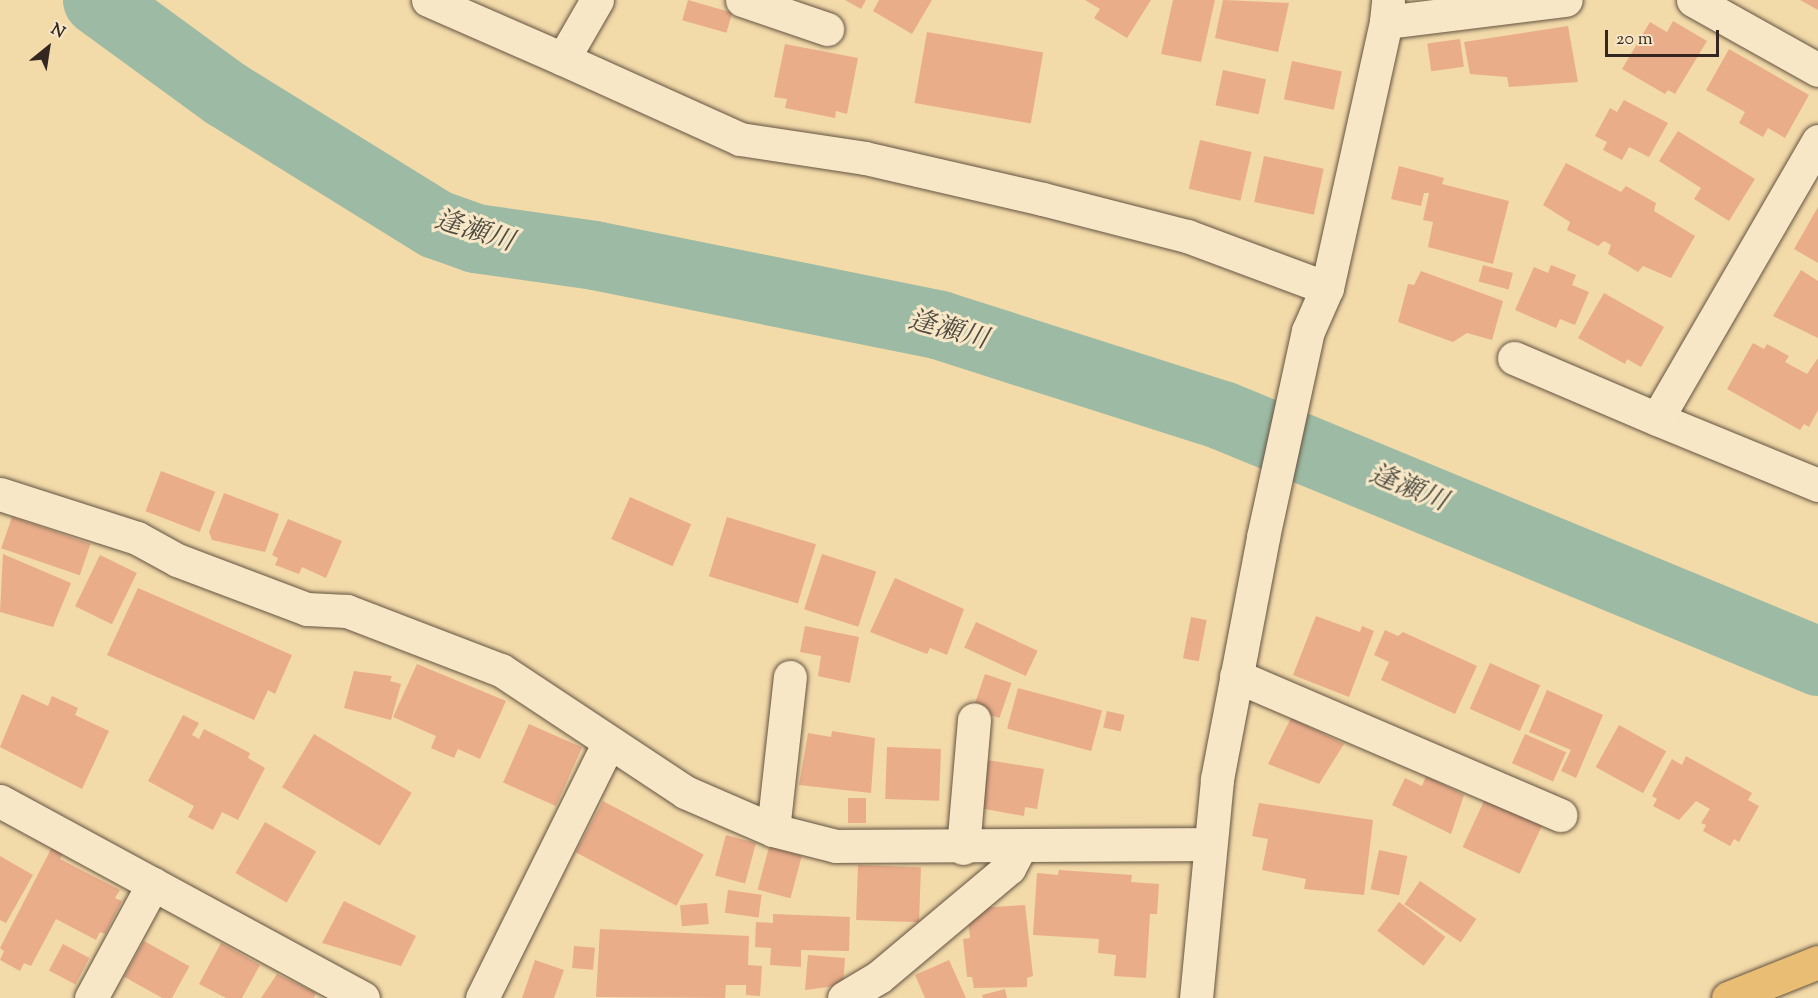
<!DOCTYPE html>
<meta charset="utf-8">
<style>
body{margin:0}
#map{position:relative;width:1818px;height:998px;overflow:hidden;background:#f3daa9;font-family:"Sorts Mill Goudy","Noto Serif JP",serif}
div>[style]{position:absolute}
.river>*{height:69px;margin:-34.5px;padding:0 34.5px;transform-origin:34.5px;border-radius:34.5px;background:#9dbba4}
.building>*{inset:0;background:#e9ad8a;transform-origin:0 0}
.roads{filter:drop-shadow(0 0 2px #645443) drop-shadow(0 0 2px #645443)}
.minor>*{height:33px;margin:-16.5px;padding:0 16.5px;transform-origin:16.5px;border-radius:16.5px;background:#f7e7c7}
.highway>*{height:33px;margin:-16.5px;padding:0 16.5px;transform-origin:16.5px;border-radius:16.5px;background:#eabd74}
span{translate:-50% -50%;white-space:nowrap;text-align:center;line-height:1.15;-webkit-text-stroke:6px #f7e7c7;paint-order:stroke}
.water-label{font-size:27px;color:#4e4c42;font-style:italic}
.north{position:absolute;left:18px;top:18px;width:60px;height:60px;-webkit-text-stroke:4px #f7e7c7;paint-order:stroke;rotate:30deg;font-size:16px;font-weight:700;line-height:24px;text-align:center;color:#342721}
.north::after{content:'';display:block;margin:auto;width:21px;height:27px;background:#342721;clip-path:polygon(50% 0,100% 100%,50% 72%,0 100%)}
.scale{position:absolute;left:1605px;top:30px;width:114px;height:27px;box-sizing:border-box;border:3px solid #342721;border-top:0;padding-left:8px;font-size:18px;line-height:21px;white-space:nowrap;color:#342721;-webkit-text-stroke:4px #f7e7c7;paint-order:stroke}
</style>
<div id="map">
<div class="river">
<div style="left:97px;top:0;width:160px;rotate:36.1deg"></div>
<div style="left:226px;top:94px;width:247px;rotate:31.8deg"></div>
<div style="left:436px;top:224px;width:41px;rotate:19.7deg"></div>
<div style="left:475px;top:238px;width:120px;rotate:8.1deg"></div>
<div style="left:594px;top:255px;width:353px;rotate:11.4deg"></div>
<div style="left:940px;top:325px;width:296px;rotate:17.7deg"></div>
<div style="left:1222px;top:415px;width:645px;rotate:22.43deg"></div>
</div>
<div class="building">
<div style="left:688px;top:0;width:46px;height:21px;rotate:16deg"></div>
<div style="clip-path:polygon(845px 0,866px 0,861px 9px)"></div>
<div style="clip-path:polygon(879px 0,932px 0,912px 34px,873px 11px)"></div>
<div style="clip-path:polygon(1085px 0,1151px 0,1127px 38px,1094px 18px,1100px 9px)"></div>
<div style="clip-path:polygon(1173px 0,1215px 0,1201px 62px,1161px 54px)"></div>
<div style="clip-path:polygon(1223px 0,1289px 3px,1278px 52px,1215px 38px)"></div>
<div style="clip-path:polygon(1800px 0,1818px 0,1818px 10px)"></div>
<div style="clip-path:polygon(1673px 21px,1707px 41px,1675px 94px,1668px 90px,1665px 94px,1622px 69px,1650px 22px,1667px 32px)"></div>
<div style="clip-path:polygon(1568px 26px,1578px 82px,1509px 87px,1507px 77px,1470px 74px,1464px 42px)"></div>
<div style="left:927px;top:32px;width:118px;height:72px;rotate:10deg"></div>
<div style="left:1460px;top:39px;width:28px;height:33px;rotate:82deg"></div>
<div style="clip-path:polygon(785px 44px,858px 58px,847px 114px,836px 111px,835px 118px,785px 108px,787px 99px,774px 97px)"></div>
<div style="clip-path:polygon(1729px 49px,1809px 95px,1785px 138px,1768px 128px,1763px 137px,1739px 123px,1745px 112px,1706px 90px)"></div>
<div style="left:1292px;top:61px;width:51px;height:39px;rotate:12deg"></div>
<div style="left:1223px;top:70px;width:44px;height:36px;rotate:12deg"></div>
<div style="clip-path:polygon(1624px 100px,1668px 123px,1649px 157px,1629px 147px,1622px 160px,1603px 150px,1607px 142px,1595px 136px,1610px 108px,1617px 112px)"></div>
<div style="clip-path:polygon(1678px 131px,1755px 179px,1729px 221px,1694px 199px,1701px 188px,1659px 161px)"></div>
<div style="left:1200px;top:140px;width:53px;height:50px;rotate:13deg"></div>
<div style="left:1264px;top:156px;width:61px;height:47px;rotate:12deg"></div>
<div style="clip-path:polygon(1566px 163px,1621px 192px,1626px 186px,1656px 203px,1654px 211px,1695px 236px,1671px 278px,1643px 266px,1638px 272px,1608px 254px,1611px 245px,1604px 241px,1598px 246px,1567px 230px,1570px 222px,1543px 205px)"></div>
<div style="clip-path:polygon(1399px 166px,1444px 178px,1442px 184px,1509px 201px,1493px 264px,1428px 247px,1433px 222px,1423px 220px,1429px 193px,1424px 193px,1421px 206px,1391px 199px)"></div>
<div style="clip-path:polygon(1818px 207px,1818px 263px,1794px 249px)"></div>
<div style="left:1483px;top:265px;width:31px;height:17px;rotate:15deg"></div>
<div style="clip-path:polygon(1551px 265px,1576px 275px,1572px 285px,1589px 292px,1575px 325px,1560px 319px,1556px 328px,1515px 310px,1534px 267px,1548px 273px)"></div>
<div style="clip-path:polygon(1801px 270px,1818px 281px,1818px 338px,1773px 316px)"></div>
<div style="clip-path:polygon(1421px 271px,1503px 301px,1492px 340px,1467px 333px,1453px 342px,1398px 322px,1408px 284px,1414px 285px)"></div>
<div style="clip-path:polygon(1604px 293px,1664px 327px,1641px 367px,1627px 359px,1625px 364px,1578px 338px)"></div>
<div style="clip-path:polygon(1753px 343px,1764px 349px,1767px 344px,1789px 356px,1785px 362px,1807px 374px,1818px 358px,1818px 410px,1809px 427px,1804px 424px,1800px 430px,1727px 389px)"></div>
<div style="left:161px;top:471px;width:58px;height:43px;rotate:21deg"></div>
<div style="clip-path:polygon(224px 493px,279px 514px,265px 552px,212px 540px,209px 532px)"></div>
<div style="left:630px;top:497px;width:67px;height:46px;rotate:24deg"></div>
<div style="left:12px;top:517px;width:83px;height:33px;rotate:19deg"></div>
<div style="left:727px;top:517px;width:93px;height:62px;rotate:17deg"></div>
<div style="clip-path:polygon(288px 519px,342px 541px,326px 578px,302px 567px,299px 574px,275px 565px,278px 558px,272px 555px)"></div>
<div style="clip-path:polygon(3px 554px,71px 583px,53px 627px,0 612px)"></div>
<div style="left:822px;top:554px;width:57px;height:58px;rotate:18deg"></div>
<div style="left:100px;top:555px;width:41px;height:57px;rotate:26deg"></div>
<div style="clip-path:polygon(895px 578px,964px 609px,947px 655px,930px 648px,927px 654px,870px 632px)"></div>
<div style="clip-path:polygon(138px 588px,292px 655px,275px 694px,268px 690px,254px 720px,107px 655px)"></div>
<div style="clip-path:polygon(1316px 616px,1360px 632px,1362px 626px,1374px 631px,1349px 697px,1293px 675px)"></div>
<div style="left:1191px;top:617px;width:16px;height:42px;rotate:11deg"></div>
<div style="left:976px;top:622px;width:68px;height:28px;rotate:25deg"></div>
<div style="clip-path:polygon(805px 626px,859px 637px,850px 683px,818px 676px,821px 656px,800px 652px)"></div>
<div style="clip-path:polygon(1385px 630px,1398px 636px,1403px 632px,1477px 666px,1455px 714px,1381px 680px,1389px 662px,1374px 655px)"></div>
<div style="left:1490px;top:663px;width:55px;height:50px;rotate:24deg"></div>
<div style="clip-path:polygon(417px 664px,506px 701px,480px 759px,458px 749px,454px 758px,431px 748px,436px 736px,393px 717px)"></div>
<div style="clip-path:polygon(354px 671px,392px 676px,390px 681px,401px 684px,391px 720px,344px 708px)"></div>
<div style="left:985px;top:674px;width:28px;height:37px;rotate:19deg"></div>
<div style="left:1018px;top:688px;width:87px;height:42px;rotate:15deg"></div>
<div style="clip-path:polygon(1547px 690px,1603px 715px,1576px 778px,1561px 771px,1571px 750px,1529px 732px)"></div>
<div style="clip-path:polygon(22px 694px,48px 706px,52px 696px,78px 708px,75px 715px,109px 731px,82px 789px,0 747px)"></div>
<div style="left:1107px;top:711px;width:18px;height:17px;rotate:13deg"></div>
<div style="clip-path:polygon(183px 715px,199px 723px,192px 735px,199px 739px,204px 729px,250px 753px,248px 758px,265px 768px,238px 820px,222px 812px,213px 830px,188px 817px,194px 806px,148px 781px)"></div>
<div style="clip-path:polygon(1291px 718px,1344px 744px,1319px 784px,1268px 764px)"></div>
<div style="left:529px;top:724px;width:58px;height:64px;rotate:24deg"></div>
<div style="left:1619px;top:725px;width:54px;height:48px;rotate:29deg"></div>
<div style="clip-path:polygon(832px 731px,875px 738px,871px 793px,799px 785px,808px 733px,831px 737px)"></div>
<div style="left:314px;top:734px;width:114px;height:62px;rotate:31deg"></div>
<div style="left:1525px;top:734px;width:45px;height:32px;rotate:24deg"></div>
<div style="left:887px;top:747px;width:54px;height:52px;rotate:2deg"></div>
<div style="clip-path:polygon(1686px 756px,1752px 793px,1748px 800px,1759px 806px,1739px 842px,1734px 839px,1730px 846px,1703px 831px,1706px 825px,1701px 823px,1710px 809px,1696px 801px,1679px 820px,1653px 806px,1657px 799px,1652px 796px,1672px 759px,1682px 765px)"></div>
<div style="clip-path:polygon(987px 760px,1044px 769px,1037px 809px,1025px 807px,1024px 816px,979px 808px)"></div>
<div style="clip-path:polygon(1426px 776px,1464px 795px,1451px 834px,1392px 805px,1405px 778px,1422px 786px)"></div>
<div style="left:848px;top:798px;width:18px;height:25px"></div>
<div style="left:1485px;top:799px;width:63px;height:53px;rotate:25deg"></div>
<div style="left:603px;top:801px;width:114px;height:58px;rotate:28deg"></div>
<div style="clip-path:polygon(1259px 803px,1373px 820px,1364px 895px,1304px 889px,1306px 879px,1262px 870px,1268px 839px,1252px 836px)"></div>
<div style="left:265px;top:822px;width:59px;height:59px;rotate:30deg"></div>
<div style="left:726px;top:835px;width:31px;height:42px;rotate:15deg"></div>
<div style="clip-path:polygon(52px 847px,63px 853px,60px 859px,120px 890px,115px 898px,122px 901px,105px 934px,100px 932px,96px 940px,56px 919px,31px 966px,24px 963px,20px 971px,0 960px,4px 951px,0 948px)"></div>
<div style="left:769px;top:847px;width:34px;height:44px;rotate:15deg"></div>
<div style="left:1379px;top:850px;width:29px;height:40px;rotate:12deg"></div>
<div style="clip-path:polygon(0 856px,33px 875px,6px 923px,0 920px)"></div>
<div style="left:858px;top:865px;width:63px;height:55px;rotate:2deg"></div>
<div style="clip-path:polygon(1059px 870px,1132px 875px,1131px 882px,1159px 884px,1157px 914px,1150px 914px,1146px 978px,1114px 976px,1116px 955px,1098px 953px,1099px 939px,1033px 935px,1037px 873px,1058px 875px)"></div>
<div style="left:1420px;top:881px;width:68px;height:28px;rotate:34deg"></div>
<div style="left:728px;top:890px;width:34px;height:23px;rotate:8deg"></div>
<div style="clip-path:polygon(344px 901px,416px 936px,401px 966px,322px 943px)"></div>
<div style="left:1399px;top:902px;width:58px;height:36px;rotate:37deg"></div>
<div style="left:707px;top:903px;width:21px;height:27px;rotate:85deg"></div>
<div style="clip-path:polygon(1025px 905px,1033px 976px,1027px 978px,1027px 987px,974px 988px,972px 977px,967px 977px,963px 939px,970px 938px,968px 918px,977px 908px)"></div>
<div style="clip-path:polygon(773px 914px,850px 917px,849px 951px,801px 950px,801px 967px,770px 965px,771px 948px,755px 947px,756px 922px,773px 923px)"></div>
<div style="clip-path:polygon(600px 929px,749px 936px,748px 965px,762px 966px,760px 996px,746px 995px,746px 985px,726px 985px,725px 998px,596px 997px)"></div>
<div style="left:144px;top:941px;width:52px;height:41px;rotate:29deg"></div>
<div style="clip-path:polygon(221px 943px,260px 965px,242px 998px,226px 998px,199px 984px)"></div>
<div style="left:63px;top:944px;width:30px;height:30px;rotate:28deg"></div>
<div style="left:574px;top:946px;width:21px;height:22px;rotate:5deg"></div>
<div style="clip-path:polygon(808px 955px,845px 958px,843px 985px,805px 990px)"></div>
<div style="clip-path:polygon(535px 960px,564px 970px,554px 998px,522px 998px)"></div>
<div style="clip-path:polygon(949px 960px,966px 998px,925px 998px,915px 975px)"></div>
<div style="clip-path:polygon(277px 974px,316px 993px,314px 998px,261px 998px)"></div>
<div style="clip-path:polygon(1005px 989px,1007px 998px,983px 998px,982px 995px)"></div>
</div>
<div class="roads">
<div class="minor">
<div style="left:428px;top:0;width:147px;rotate:23.6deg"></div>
<div style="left:563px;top:59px;width:68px;rotate:-60deg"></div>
<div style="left:742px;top:0;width:90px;rotate:18.8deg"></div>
<div style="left:1693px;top:0;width:143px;rotate:29.2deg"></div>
<div style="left:1388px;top:2px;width:20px;rotate:96deg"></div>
<div style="left:1386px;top:22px;width:181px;rotate:-7deg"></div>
<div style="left:563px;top:59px;width:194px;rotate:24.3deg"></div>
<div style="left:740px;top:139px;width:126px;rotate:8.6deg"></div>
<div style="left:865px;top:158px;width:183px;rotate:13deg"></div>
<div style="left:1043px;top:199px;width:149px;rotate:14.4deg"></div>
<div style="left:1187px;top:236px;width:149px;rotate:20.4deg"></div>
<div style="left:1818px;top:141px;width:321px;rotate:120.1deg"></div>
<div style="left:1657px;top:419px;width:174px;rotate:22.3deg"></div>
<div style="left:1514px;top:358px;width:155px;rotate:23.1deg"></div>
<div style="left:0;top:494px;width:144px;rotate:17.8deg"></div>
<div style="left:137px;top:538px;width:46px;rotate:28.8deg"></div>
<div style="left:177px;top:560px;width:139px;rotate:20.7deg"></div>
<div style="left:307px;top:609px;width:40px;rotate:2.9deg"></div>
<div style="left:347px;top:611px;width:165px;rotate:21deg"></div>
<div style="left:501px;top:670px;width:221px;rotate:33.5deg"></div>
<div style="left:685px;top:792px;width:96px;rotate:23.4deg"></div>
<div style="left:773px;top:830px;width:65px;rotate:14.3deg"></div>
<div style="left:836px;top:846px;width:373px;rotate:-0.3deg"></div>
<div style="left:1236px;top:676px;width:353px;rotate:23.2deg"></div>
<div style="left:0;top:801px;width:413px;rotate:28.5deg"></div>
<div style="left:773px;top:830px;width:154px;rotate:-83.7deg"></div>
<div style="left:963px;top:848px;width:129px;rotate:-85.1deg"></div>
<div style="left:91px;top:998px;width:130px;rotate:-61.5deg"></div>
<div style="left:482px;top:998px;width:284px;rotate:-63.6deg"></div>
<div style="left:844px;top:998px;width:41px;rotate:-31deg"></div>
<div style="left:879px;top:977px;width:170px;rotate:-40deg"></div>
<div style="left:1009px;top:868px;width:24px;rotate:-62deg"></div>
<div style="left:1196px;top:998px;width:220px;rotate:-84.5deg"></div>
<div style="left:1217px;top:779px;width:246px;rotate:-79.2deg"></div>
<div style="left:1263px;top:537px;width:211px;rotate:-77.7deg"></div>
<div style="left:1308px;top:331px;width:47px;rotate:-66.2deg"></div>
<div style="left:1327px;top:288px;width:272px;rotate:-77.5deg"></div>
</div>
<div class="highway">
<div style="left:1728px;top:998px;width:97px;rotate:-21.8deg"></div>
</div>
</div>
<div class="water-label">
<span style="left:474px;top:232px;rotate:17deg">逢瀬川</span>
<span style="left:948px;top:331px;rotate:15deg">逢瀬川</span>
<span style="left:1408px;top:489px;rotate:22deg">逢瀬川</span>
</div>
<div class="north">N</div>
<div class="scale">20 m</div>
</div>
